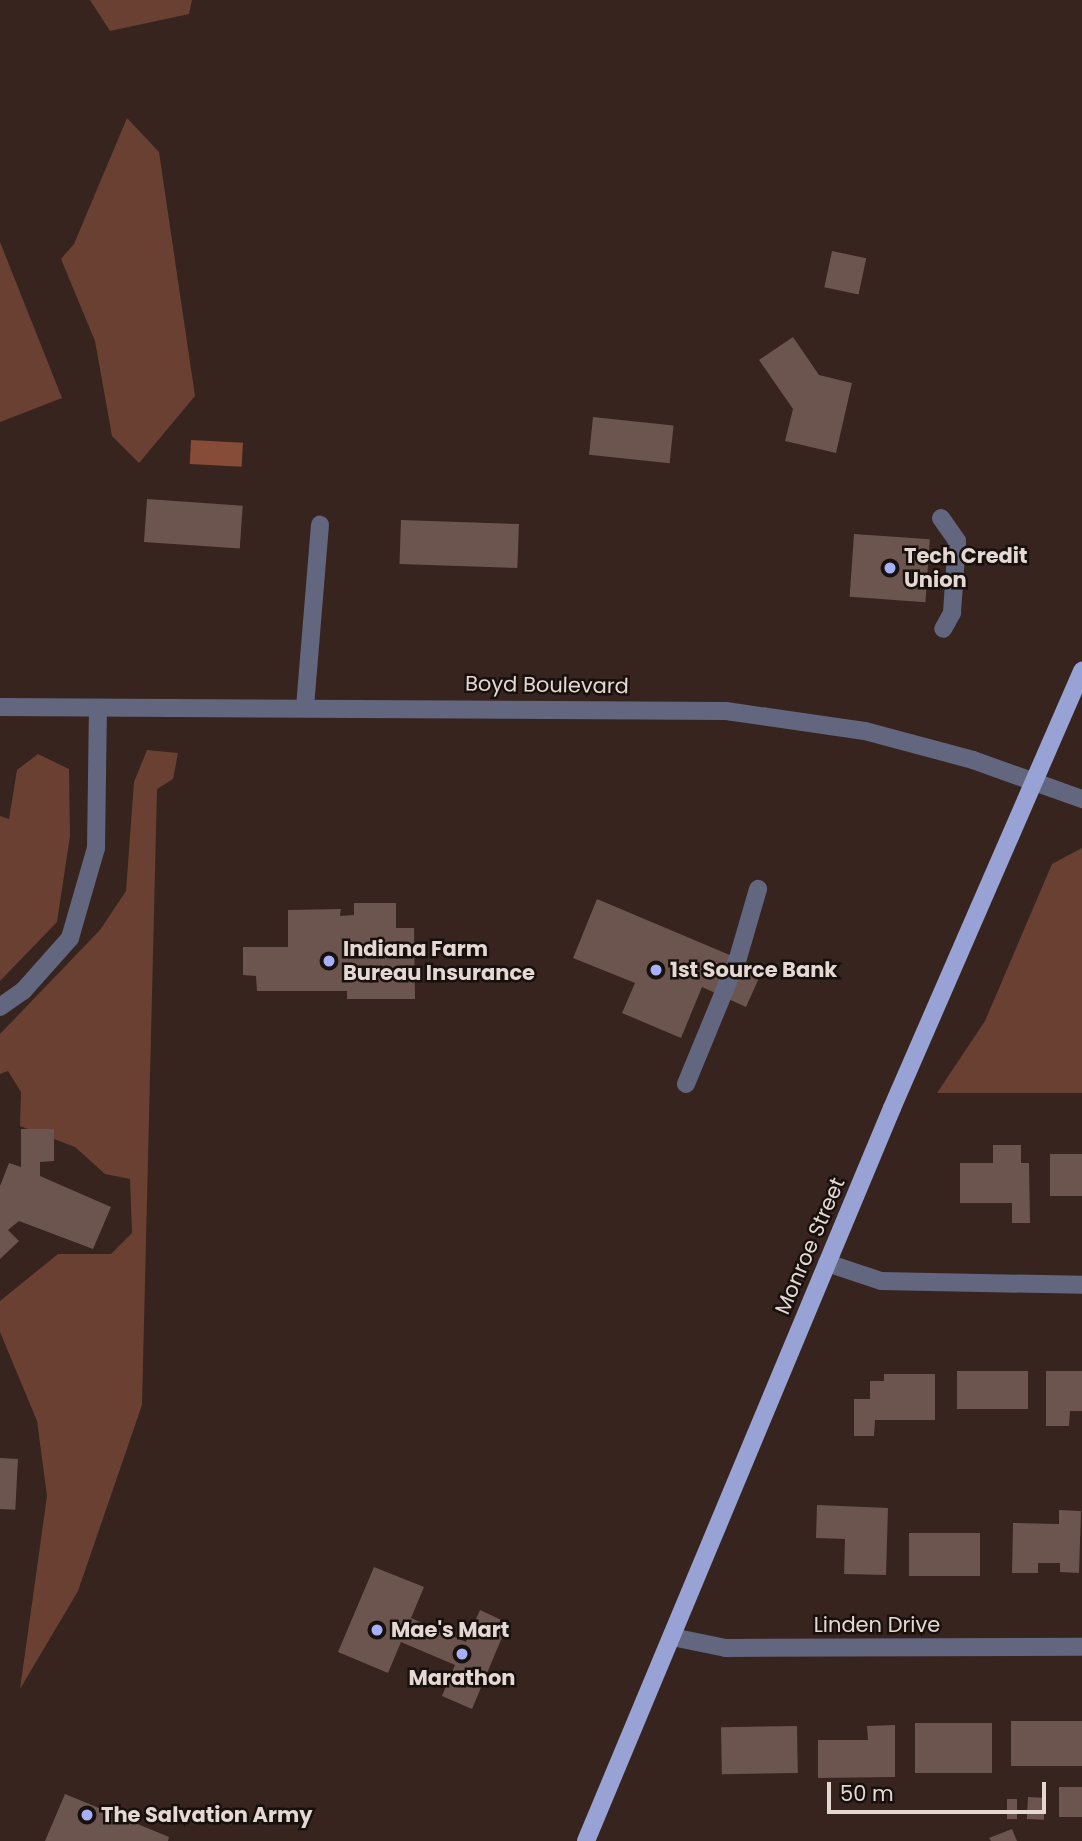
<!DOCTYPE html>
<style>
body{margin:0}
#map{position:relative;width:1082px;height:1841px;overflow:hidden;background:#37241e;font-family:Poppins,sans-serif}
div>[style]{position:absolute}
.green>*{inset:0;background:#694031}
.water>*{inset:0;background:#874c38;transform-origin:0 0}
.building>*{inset:0;background:#6b554e;transform-origin:0 0}
.minor>*{height:18px;margin:-9px;padding:0 9px;transform-origin:9px;border-radius:9px;background:#62667e}
.major>*{height:18px;margin:-9px;padding:0 9px;transform-origin:9px;border-radius:9px;background:#99a2d4}
.dots>*{width:19px;height:19px;translate:-50% -50%;box-sizing:border-box;border:4px solid #18100d;border-radius:50%}
span{translate:-50% -50%;white-space:nowrap;text-align:center;line-height:1.15;-webkit-text-stroke:5px #18100d;paint-order:stroke}
.poi-label{font-size:21px;color:#e5d8d3;font-weight:700}
.left{translate:0 -50%;text-align:left}
.street-label{font-size:21px;color:#e5d8d3}
.scale{position:absolute;left:827px;top:1782px;width:219px;height:32px;box-sizing:border-box;border:4px solid #e5d8d3;border-top:0;padding-left:9px;font-size:21px;line-height:24px;white-space:nowrap;color:#e5d8d3;-webkit-text-stroke:5px #18100d;paint-order:stroke}
</style>
<div id="map">
<div class="green">
<div style="clip-path:polygon(90px 0,192px 0,189px 14px,110px 31px)"></div>
<div style="clip-path:polygon(127px 118px,159px 152px,195px 396px,139px 463px,112px 436px,95px 341px,61px 259px,74px 244px)"></div>
<div style="clip-path:polygon(0 242px,62px 398px,0 422px)"></div>
<div style="clip-path:polygon(147px 750px,178px 753px,173px 779px,157px 789px,142px 1405px,78px 1591px,20px 1689px,47px 1496px,37px 1421px,0 1332px,0 1301px,58px 1254px,111px 1254px,132px 1233px,130px 1179px,105px 1174px,75px 1147px,20px 1126px,21px 1092px,8px 1071px,0 1074px,0 1034px,100px 930px,126px 891px,134px 782px)"></div>
<div style="clip-path:polygon(38px 754px,69px 769px,70px 836px,57px 922px,0 981px,0 816px,9px 819px,17px 770px)"></div>
<div style="clip-path:polygon(1082px 848px,1082px 1093px,937px 1093px,985px 1021px,1052px 864px)"></div>
</div>
<div class="water">
<div style="left:191px;top:440px;width:52px;height:24px;rotate:3deg"></div>
</div>
<div class="building">
<div style="left:832px;top:251px;width:35px;height:37px;rotate:12deg"></div>
<div style="clip-path:polygon(793px 337px,819px 375px,852px 383px,836px 453px,785px 441px,793px 409px,759px 360px)"></div>
<div style="left:593px;top:417px;width:81px;height:38px;rotate:6deg"></div>
<div style="left:147px;top:499px;width:96px;height:43px;rotate:4deg"></div>
<div style="left:401px;top:520px;width:118px;height:44px;rotate:2deg"></div>
<div style="left:854px;top:534px;width:76px;height:63px;rotate:4deg"></div>
<div style="clip-path:polygon(597px 899px,763px 969px,746px 1007px,702px 987px,681px 1038px,622px 1013px,635px 983px,573px 958px)"></div>
<div style="clip-path:polygon(354px 903px,396px 903px,396px 928px,414px 928px,415px 999px,347px 999px,347px 991px,257px 991px,256px 976px,243px 975px,243px 947px,288px 947px,288px 910px,341px 909px,340px 916px,354px 915px)"></div>
<div style="clip-path:polygon(21px 1129px,54px 1129px,54px 1161px,40px 1162px,40px 1176px,111px 1207px,93px 1249px,19px 1221px,8px 1230px,19px 1241px,0 1259px,0 1186px,9px 1163px,21px 1167px)"></div>
<div style="clip-path:polygon(993px 1145px,1021px 1145px,1021px 1163px,1029px 1163px,1030px 1223px,1012px 1223px,1012px 1203px,960px 1203px,960px 1163px,993px 1163px)"></div>
<div style="left:1050px;top:1154px;width:32px;height:42px"></div>
<div style="left:1028px;top:1371px;width:38px;height:71px;rotate:90deg"></div>
<div style="clip-path:polygon(1046px 1371px,1082px 1371px,1082px 1411px,1070px 1411px,1069px 1426px,1046px 1426px)"></div>
<div style="clip-path:polygon(884px 1374px,935px 1374px,935px 1420px,875px 1420px,874px 1436px,854px 1436px,854px 1399px,870px 1399px,870px 1381px,884px 1381px)"></div>
<div style="left:0;top:1458px;width:18px;height:51px;rotate:3deg"></div>
<div style="clip-path:polygon(817px 1505px,888px 1508px,886px 1575px,844px 1574px,845px 1539px,816px 1538px)"></div>
<div style="clip-path:polygon(1059px 1510px,1081px 1511px,1079px 1573px,1060px 1572px,1060px 1563px,1038px 1563px,1038px 1573px,1012px 1573px,1013px 1523px,1059px 1524px)"></div>
<div style="left:909px;top:1533px;width:71px;height:43px"></div>
<div style="clip-path:polygon(374px 1567px,424px 1587px,411px 1618px,466px 1642px,480px 1610px,508px 1623px,472px 1709px,442px 1696px,455px 1665px,401px 1642px,388px 1673px,338px 1652px)"></div>
<div style="left:1082px;top:1721px;width:45px;height:71px;rotate:90deg"></div>
<div style="left:915px;top:1723px;width:77px;height:50px"></div>
<div style="clip-path:polygon(895px 1725px,895px 1777px,818px 1778px,818px 1740px,868px 1740px,867px 1726px)"></div>
<div style="left:797px;top:1726px;width:47px;height:76px;rotate:89deg"></div>
<div style="left:1059px;top:1787px;width:23px;height:30px"></div>
<div style="clip-path:polygon(65px 1794px,169px 1837px,168px 1841px,45px 1841px)"></div>
<div style="left:1028px;top:1797px;width:17px;height:22px;rotate:3deg"></div>
<div style="left:1007px;top:1799px;width:10px;height:20px"></div>
<div style="clip-path:polygon(1012px 1829px,1017px 1841px,991px 1841px,989px 1838px)"></div>
</div>
<div class="minor">
<div style="left:941px;top:518px;width:28px;rotate:55deg"></div>
<div style="left:957px;top:541px;width:72px;rotate:94deg"></div>
<div style="left:952px;top:613px;width:18px;rotate:119deg"></div>
<div style="left:0;top:707px;width:726px;rotate:0.32deg"></div>
<div style="left:726px;top:711px;width:140px;rotate:8.2deg"></div>
<div style="left:865px;top:731px;width:112px;rotate:15deg"></div>
<div style="left:973px;top:760px;width:116px;rotate:19.7deg"></div>
<div style="left:305px;top:707px;width:183px;rotate:-85.3deg"></div>
<div style="left:0;top:1007px;width:28px;rotate:-35deg"></div>
<div style="left:23px;top:991px;width:71px;rotate:-48.4deg"></div>
<div style="left:70px;top:938px;width:94px;rotate:-73.9deg"></div>
<div style="left:96px;top:848px;width:140px;rotate:-89.2deg"></div>
<div style="left:686px;top:1084px;width:136px;rotate:-67.6deg"></div>
<div style="left:738px;top:958px;width:72px;rotate:-73.8deg"></div>
<div style="left:827px;top:1263px;width:57px;rotate:18.4deg"></div>
<div style="left:881px;top:1281px;width:201px;rotate:1.1deg"></div>
<div style="left:672px;top:1637px;width:55px;rotate:11.5deg"></div>
<div style="left:726px;top:1648px;width:356px;rotate:-0.2deg"></div>
</div>
<div class="major">
<div style="left:586px;top:1841px;width:794px;rotate:-67.34deg"></div>
<div style="left:892px;top:1108px;width:477px;rotate:-66.5deg"></div>
</div>
<div class="dots">
<div style="left:890px;top:568px;background:#a6b1fc"></div>
<div style="left:329px;top:961px;background:#a6b1fc"></div>
<div style="left:656px;top:970px;background:#a6b1fc"></div>
<div style="left:377px;top:1630px;background:#a6b1fc"></div>
<div style="left:462px;top:1654px;background:#a6b1fc"></div>
<div style="left:87px;top:1815px;background:#a6b1fc"></div>
</div>
<div class="poi-label">
<span class="left" style="left:904px;top:568px">Tech Credit<br>Union</span>
<span class="left" style="left:343px;top:961px">Indiana Farm<br>Bureau Insurance</span>
<span class="left" style="left:670px;top:970px">1st Source Bank</span>
<span class="left" style="left:391px;top:1630px">Mae's Mart</span>
<span style="left:462px;top:1678px">Marathon</span>
<span class="left" style="left:101px;top:1815px">The Salvation Army</span>
</div>
<div class="street-label">
<span style="left:547px;top:685px;rotate:1deg">Boyd Boulevard</span>
<span style="left:810px;top:1246px;rotate:-67deg">Monroe Street</span>
<span style="left:877px;top:1625px">Linden Drive</span>
</div>
<div class="scale">50 m</div>
</div>
